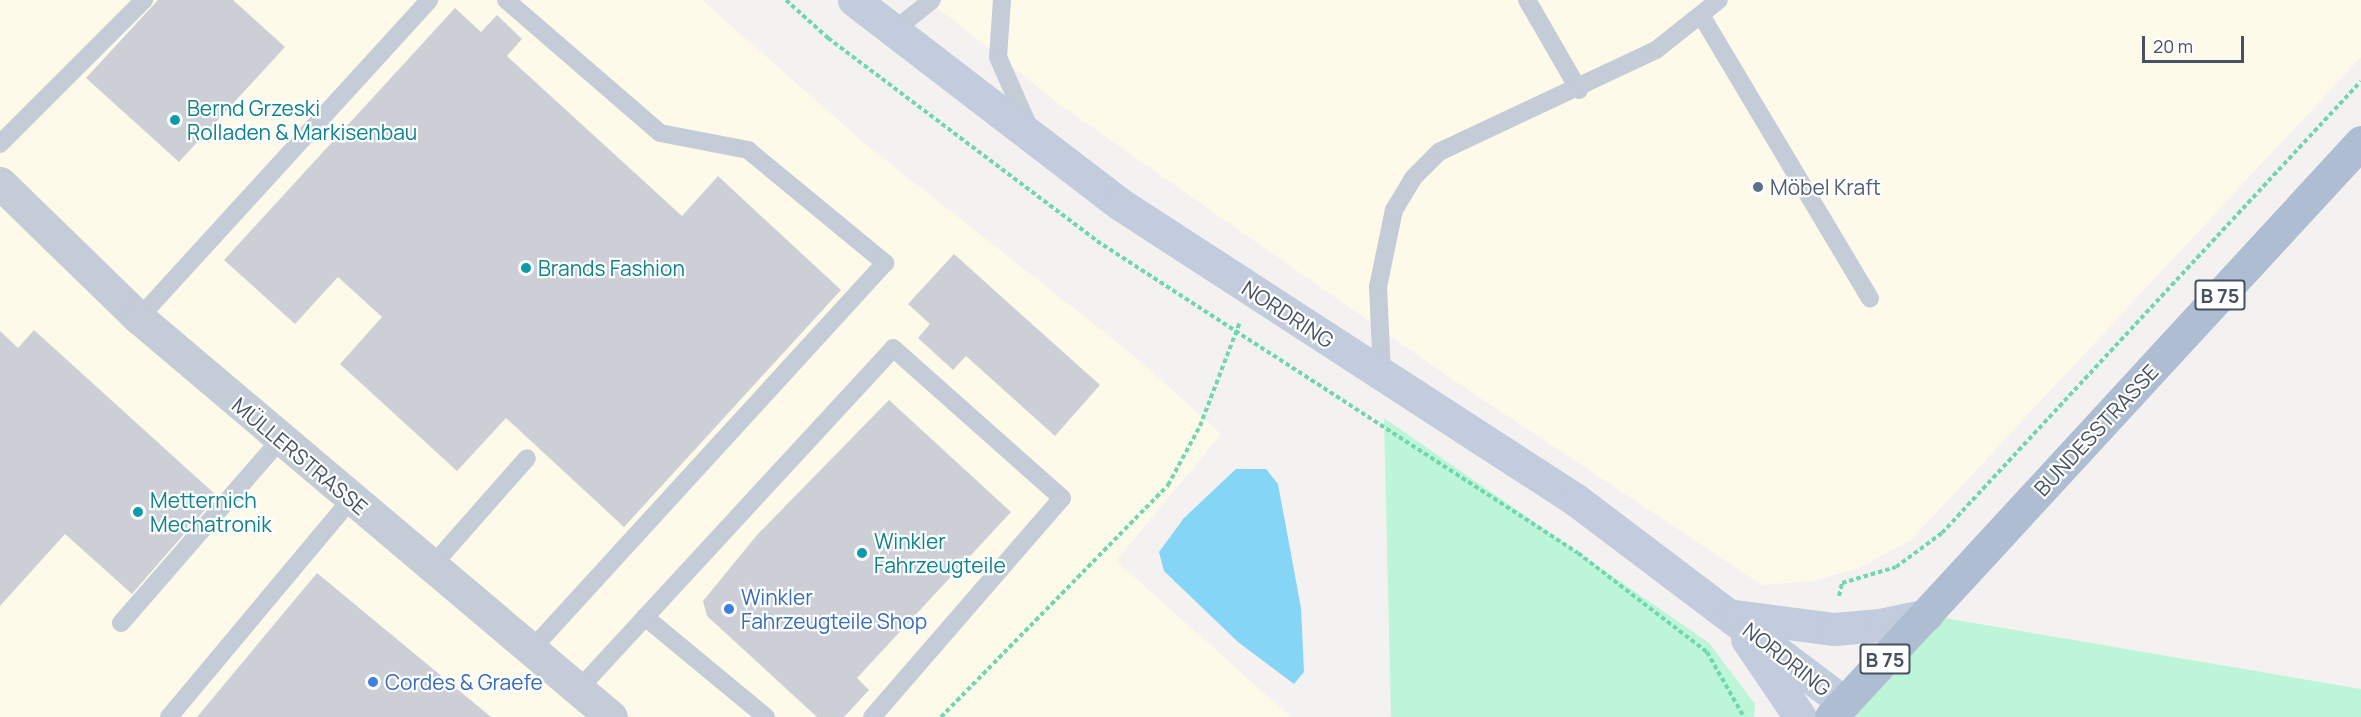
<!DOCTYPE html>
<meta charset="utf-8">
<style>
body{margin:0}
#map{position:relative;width:2361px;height:717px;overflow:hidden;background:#f4f1f1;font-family:Manrope,sans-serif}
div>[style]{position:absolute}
.commercial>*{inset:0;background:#fefaea}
.green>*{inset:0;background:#bcf5d7}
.water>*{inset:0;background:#84d5f6}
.building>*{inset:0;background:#cdcfd7}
.path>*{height:4px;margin-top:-2px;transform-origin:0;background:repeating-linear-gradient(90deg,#6fd7ad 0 4.5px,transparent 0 7.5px)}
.lane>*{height:18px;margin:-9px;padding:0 9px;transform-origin:9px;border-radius:9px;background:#c3ccd7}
.street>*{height:33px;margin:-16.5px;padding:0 16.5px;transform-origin:16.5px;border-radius:16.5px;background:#c3ccd7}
.secondary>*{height:33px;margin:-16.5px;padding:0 16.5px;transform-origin:16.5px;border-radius:16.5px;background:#c2ccdc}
.primary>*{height:33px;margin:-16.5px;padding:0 16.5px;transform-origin:16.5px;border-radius:16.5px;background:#aebdd2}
.dots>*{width:16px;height:16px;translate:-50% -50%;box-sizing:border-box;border:3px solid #fff;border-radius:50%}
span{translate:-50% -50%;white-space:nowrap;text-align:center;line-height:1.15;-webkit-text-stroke:4.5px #fff;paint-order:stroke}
.shield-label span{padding:2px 4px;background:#fff;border:2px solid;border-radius:4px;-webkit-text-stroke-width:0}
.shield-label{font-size:20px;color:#465261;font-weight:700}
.culture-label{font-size:21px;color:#0d838f}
.left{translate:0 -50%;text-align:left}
.service-label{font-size:21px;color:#4e5e75}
.street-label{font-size:21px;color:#465261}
.shop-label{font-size:21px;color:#366cbe}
.scale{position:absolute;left:2142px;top:36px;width:102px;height:27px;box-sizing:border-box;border:3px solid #465261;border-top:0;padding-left:8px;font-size:18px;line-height:21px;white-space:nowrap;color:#465261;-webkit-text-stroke:4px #fff;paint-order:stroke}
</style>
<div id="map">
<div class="commercial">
<div style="clip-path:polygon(0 0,702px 0,864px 143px,1133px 355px,1221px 434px,1116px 561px,1291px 717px,0 717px)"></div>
<div style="clip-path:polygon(928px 0,2361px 0,2361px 57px,1911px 540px,1859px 568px,1812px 581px,1762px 585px,1446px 375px,1059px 104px)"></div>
</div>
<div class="green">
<div style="clip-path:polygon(1384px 418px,1709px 643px,1755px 704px,1754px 717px,1391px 717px)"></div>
<div style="clip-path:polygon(1927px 615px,2361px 689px,2361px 717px,1831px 717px)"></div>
</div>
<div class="water">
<div style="clip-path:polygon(1236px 469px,1266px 469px,1278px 484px,1301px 608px,1304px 672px,1294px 684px,1238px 642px,1164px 571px,1159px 552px,1184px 518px)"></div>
</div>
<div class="building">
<div style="clip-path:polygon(158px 0,233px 0,285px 47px,179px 162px,86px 78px)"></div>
<div style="clip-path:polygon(455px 8px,481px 32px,497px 15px,522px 39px,507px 56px,682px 216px,718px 176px,841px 290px,624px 527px,506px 418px,457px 471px,340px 364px,382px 317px,338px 277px,295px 324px,224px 260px)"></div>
<div style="clip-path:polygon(954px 254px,1100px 385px,1055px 436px,966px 356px,953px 370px,918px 338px,930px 324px,908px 304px)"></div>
<div style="clip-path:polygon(34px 330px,217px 496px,132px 594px,65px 534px,0 606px,0 331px,18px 348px)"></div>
<div style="clip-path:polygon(889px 400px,1011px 512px,857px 678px,869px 690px,844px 717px,817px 717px,707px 616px,703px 601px,757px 535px)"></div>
<div style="clip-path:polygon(317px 573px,491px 717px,197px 717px)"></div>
</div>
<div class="path">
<div style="left:786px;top:0;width:57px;rotate:42.1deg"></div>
<div style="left:828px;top:38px;width:337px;rotate:37deg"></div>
<div style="left:1097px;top:241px;width:573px;rotate:32.97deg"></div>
<div style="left:1578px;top:553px;width:163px;rotate:37.5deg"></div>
<div style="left:1707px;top:652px;width:75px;rotate:60.4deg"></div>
<div style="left:1839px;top:596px;width:13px;rotate:-77deg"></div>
<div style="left:1842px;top:583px;width:56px;rotate:-16.5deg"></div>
<div style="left:1896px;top:567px;width:57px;rotate:-36.5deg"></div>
<div style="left:1942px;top:533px;width:616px;rotate:-47.17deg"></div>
<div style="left:941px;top:717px;width:325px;rotate:-45.6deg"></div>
<div style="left:1168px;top:485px;width:67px;rotate:-61.5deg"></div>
<div style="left:1200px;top:426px;width:111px;rotate:-69deg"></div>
</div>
<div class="lane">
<div style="left:506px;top:0;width:203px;rotate:40.8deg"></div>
<div style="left:660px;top:133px;width:90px;rotate:10.9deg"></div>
<div style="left:748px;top:150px;width:178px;rotate:39.5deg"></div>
<div style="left:885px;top:263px;width:526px;rotate:132.46deg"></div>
<div style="left:1002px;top:0;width:57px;rotate:94deg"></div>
<div style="left:998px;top:57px;width:74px;rotate:66.2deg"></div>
<div style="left:1527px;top:0;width:104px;rotate:60deg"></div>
<div style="left:1701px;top:15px;width:330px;rotate:59.2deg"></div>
<div style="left:892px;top:32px;width:51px;rotate:-38.7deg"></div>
<div style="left:0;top:144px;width:204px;rotate:-45deg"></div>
<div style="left:139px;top:318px;width:430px;rotate:-47.6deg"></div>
<div style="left:1382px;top:374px;width:87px;rotate:-92.6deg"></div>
<div style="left:1378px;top:287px;width:79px;rotate:-78.3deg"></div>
<div style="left:1394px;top:210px;width:37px;rotate:-59deg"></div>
<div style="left:1413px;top:178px;width:37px;rotate:-45deg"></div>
<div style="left:1439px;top:152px;width:240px;rotate:-25.2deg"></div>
<div style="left:1656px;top:50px;width:80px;rotate:-38.4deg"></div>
<div style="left:431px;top:567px;width:145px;rotate:-48.6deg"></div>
<div style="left:645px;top:617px;width:157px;rotate:39.6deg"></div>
<div style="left:121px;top:623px;width:244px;rotate:-49deg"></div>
<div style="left:577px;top:691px;width:466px;rotate:-47.3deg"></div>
<div style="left:893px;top:348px;width:226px;rotate:41.6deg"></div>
<div style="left:1062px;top:498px;width:290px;rotate:130.9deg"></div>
<div style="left:169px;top:717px;width:284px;rotate:-50.1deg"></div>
</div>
<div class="street">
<div style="left:0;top:183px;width:194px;rotate:44.2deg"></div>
<div style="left:139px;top:318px;width:618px;rotate:40.21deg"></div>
</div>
<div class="secondary">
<div style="left:854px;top:0;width:335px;rotate:37.5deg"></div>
<div style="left:1120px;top:204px;width:544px;rotate:32.99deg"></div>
<div style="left:1576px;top:500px;width:336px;rotate:37.1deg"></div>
<div style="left:1735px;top:616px;width:100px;rotate:7.5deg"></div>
<div style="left:1834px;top:629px;width:46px;rotate:-5deg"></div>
<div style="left:1880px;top:625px;width:48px;rotate:-12deg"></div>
<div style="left:1747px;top:639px;width:94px;rotate:55.8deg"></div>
</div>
<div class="primary">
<div style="left:1831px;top:717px;width:782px;rotate:-47.33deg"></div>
</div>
<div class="dots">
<div style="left:175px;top:120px;background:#0f9aa8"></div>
<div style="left:1758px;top:187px;background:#5c6f8a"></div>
<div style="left:526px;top:268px;background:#0f9aa8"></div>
<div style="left:138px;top:512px;background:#0f9aa8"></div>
<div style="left:862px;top:553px;background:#0f9aa8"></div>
<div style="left:729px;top:609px;background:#3f7fe0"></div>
<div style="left:373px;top:682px;background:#3f7fe0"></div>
</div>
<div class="shield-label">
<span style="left:2220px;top:295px">B 75</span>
<span style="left:1885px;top:659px">B 75</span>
</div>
<div class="culture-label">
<span class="left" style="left:187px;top:120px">Bernd Grzeski<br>Rolladen &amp; Markisenbau</span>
<span class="left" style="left:538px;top:268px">Brands Fashion</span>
<span class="left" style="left:150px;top:512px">Metternich<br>Mechatronik</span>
<span class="left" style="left:874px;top:553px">Winkler<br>Fahrzeugteile</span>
</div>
<div class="service-label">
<span class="left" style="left:1770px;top:187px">Möbel Kraft</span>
</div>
<div class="street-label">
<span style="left:1288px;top:314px;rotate:33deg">NORDRING</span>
<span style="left:2096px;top:430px;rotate:-47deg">BUNDESSTRASSE</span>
<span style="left:300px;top:456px;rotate:40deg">MÜLLERSTRASSE</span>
<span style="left:1787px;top:659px;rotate:38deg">NORDRING</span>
</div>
<div class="shop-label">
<span class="left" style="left:741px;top:609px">Winkler<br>Fahrzeugteile Shop</span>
<span class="left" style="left:385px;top:682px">Cordes &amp; Graefe</span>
</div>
<div class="scale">20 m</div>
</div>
